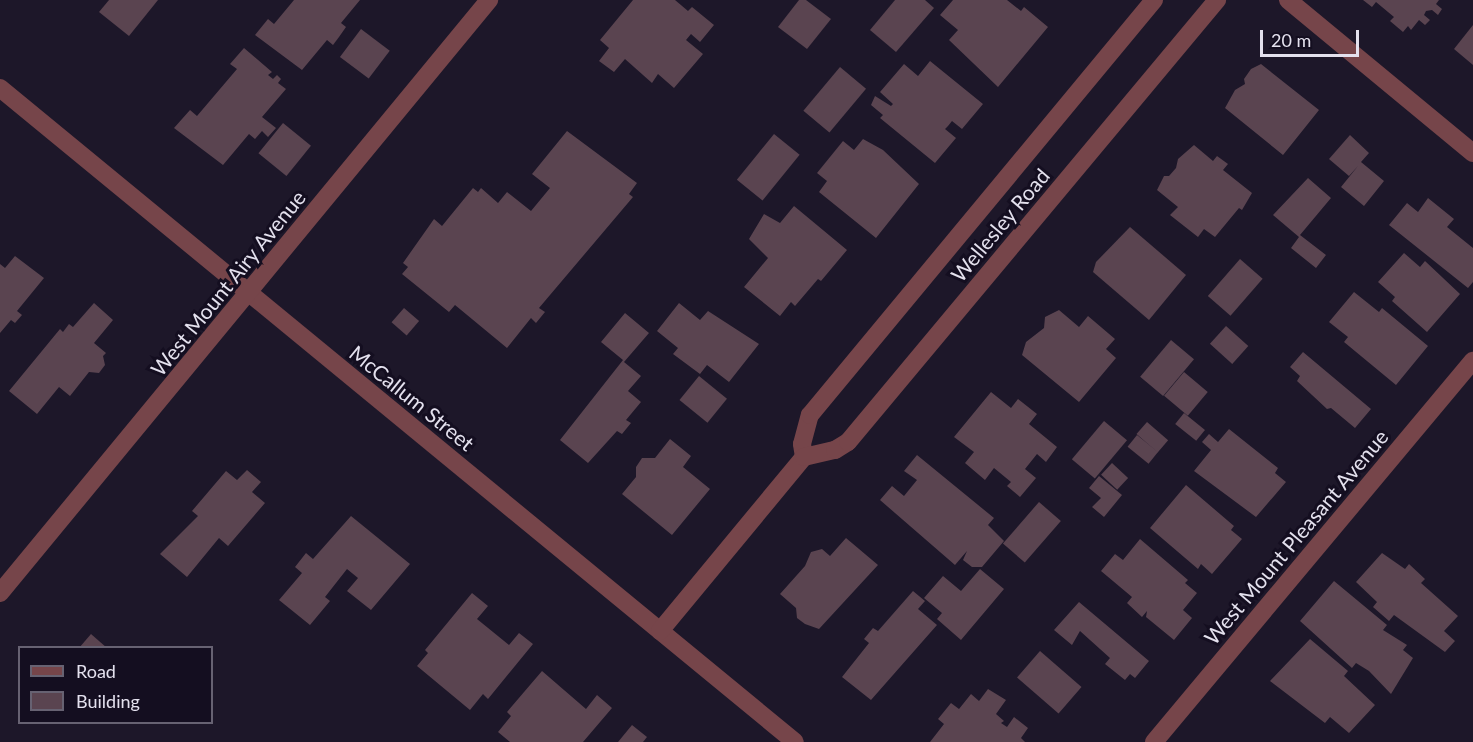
<!DOCTYPE html>
<style>
body{margin:0}
#map{position:relative;width:1473px;height:742px;overflow:hidden;background:#1d1729;font-family:Lato,sans-serif}
div>[style]{position:absolute}
.building>*{inset:0;background:#5a4450;transform-origin:0 0}
.street>*{height:18px;margin:-9px;padding:0 9px;transform-origin:9px;border-radius:9px;background:#76454a}
span{translate:-50% -50%;white-space:nowrap;text-align:center;line-height:1.15;-webkit-text-stroke:6px #140e20;paint-order:stroke}
.street-label{font-size:21px;color:#e4e1ee}
.legend{position:absolute;left:18px;top:646px;width:195px;height:78px;box-sizing:border-box;background:#140e20;border:2px solid #676272;margin:0;padding:8px 10px;list-style:none;font-size:18px;color:#e4e1ee}
.legend li{display:flex;align-items:center;gap:12px;height:30px}
.legend b{width:30px;border:2px solid #676272}
.scale{position:absolute;left:1260px;top:30px;width:99px;height:27px;box-sizing:border-box;border:3px solid #e4e1ee;border-top:0;padding-left:8px;font-size:18px;line-height:21px;white-space:nowrap;color:#e4e1ee;-webkit-text-stroke:4px #140e20;paint-order:stroke}
</style>
<div id="map">
<div class="building">
<div style="clip-path:polygon(109px 0,158px 0,129px 36px,99px 12px)"></div>
<div style="clip-path:polygon(294px 0,360px 0,341px 23px,346px 27px,339px 37px,333px 45px,327px 40px,302px 70px,255px 35px,268px 19px,274px 24px)"></div>
<div style="clip-path:polygon(633px 0,675px 0,688px 11px,692px 7px,714px 25px,700px 42px,691px 34px,686px 40px,703px 54px,674px 88px,658px 74px,652px 83px,625px 59px,614px 72px,599px 61px,609px 48px,600px 40px)"></div>
<div style="clip-path:polygon(799px 0,806px 0,831px 19px,807px 49px,778px 27px)"></div>
<div style="clip-path:polygon(895px 0,925px 0,934px 8px,896px 52px,870px 30px)"></div>
<div style="clip-path:polygon(953px 0,1007px 0,1021px 11px,1024px 7px,1048px 27px,998px 87px,949px 40px,958px 30px,940px 15px)"></div>
<div style="clip-path:polygon(1363px 0,1439px 0,1436px 4px,1442px 9px,1438px 15px,1432px 10px,1426px 11px,1424px 15px,1430px 20px,1425px 25px,1419px 20px,1411px 30px,1408px 26px,1403px 32px,1390px 21px,1394px 17px,1376px 2px,1372px 7px)"></div>
<div style="clip-path:polygon(1473px 25px,1473px 65px,1454px 49px)"></div>
<div style="left:361px;top:29px;width:36px;height:35px;rotate:37deg"></div>
<div style="clip-path:polygon(244px 48px,272px 72px,268px 75px,273px 79px,277px 75px,281px 79px,278px 83px,286px 89px,262px 117px,276px 128px,268px 137px,262px 131px,255px 139px,249px 134px,223px 165px,174px 128px,190px 110px,197px 116px,237px 69px,230px 64px)"></div>
<div style="clip-path:polygon(930px 61px,983px 104px,962px 129px,952px 121px,948px 126px,945px 129px,956px 138px,935px 163px,880px 118px,883px 115px,871px 105px,875px 96px,891px 106px,893px 104px,880px 92px,904px 64px,918px 76px)"></div>
<div style="clip-path:polygon(1261px 64px,1319px 110px,1283px 155px,1225px 108px,1235px 90px,1245px 84px,1244px 79px,1251px 69px)"></div>
<div style="left:840px;top:67px;width:34px;height:57px;rotate:40deg"></div>
<div style="left:283px;top:123px;width:36px;height:39px;rotate:39deg"></div>
<div style="clip-path:polygon(567px 131px,637px 183px,629px 194px,633px 197px,539px 308px,545px 312px,536px 323px,531px 318px,507px 348px,455px 305px,449px 312px,402px 274px,408px 267px,403px 263px,434px 219px,442px 226px,473px 188px,478px 192px,481px 188px,498px 203px,507px 192px,531px 211px,550px 188px,532px 174px)"></div>
<div style="left:774px;top:134px;width:33px;height:59px;rotate:39deg"></div>
<div style="clip-path:polygon(1350px 135px,1369px 153px,1361px 162px,1384px 181px,1364px 206px,1341px 187px,1358px 166px,1349px 176px,1329px 159px)"></div>
<div style="clip-path:polygon(863px 139px,883px 150px,919px 184px,876px 238px,819px 192px,827px 181px,817px 173px,843px 141px,854px 150px)"></div>
<div style="clip-path:polygon(1194px 145px,1213px 161px,1217px 156px,1228px 164px,1223px 170px,1252px 193px,1242px 210px,1239px 208px,1215px 237px,1204px 229px,1198px 237px,1170px 215px,1178px 207px,1157px 190px,1164px 176px,1169px 176px,1176px 168px,1178px 159px)"></div>
<div style="clip-path:polygon(1308px 178px,1331px 198px,1300px 235px,1326px 255px,1316px 268px,1291px 248px,1299px 237px,1273px 215px)"></div>
<div style="clip-path:polygon(1428px 198px,1454px 219px,1447px 227px,1473px 248px,1473px 282px,1468px 288px,1389px 225px,1407px 203px,1418px 212px)"></div>
<div style="clip-path:polygon(794px 206px,847px 250px,821px 281px,818px 279px,795px 306px,791px 302px,780px 316px,744px 287px,768px 258px,749px 239px,764px 214px,780px 223px)"></div>
<div style="clip-path:polygon(1130px 227px,1186px 275px,1149px 320px,1093px 272px,1096px 262px)"></div>
<div style="clip-path:polygon(1404px 253px,1420px 267px,1425px 261px,1460px 294px,1427px 332px,1392px 301px,1395px 297px,1378px 282px)"></div>
<div style="clip-path:polygon(15px 256px,44px 278px,17px 311px,22px 315px,15px 323px,11px 320px,0 333px,0 264px,5px 268px)"></div>
<div style="left:1240px;top:259px;width:30px;height:49px;rotate:41deg"></div>
<div style="clip-path:polygon(1354px 292px,1379px 312px,1382px 308px,1428px 346px,1396px 385px,1344px 342px,1348px 337px,1329px 322px)"></div>
<div style="clip-path:polygon(94px 303px,113px 320px,94px 343px,106px 353px,103px 356px,105px 365px,99px 373px,89px 372px,70px 396px,59px 387px,37px 414px,9px 391px,60px 329px,63px 332px,69px 324px,73px 327px)"></div>
<div style="clip-path:polygon(679px 303px,700px 320px,708px 311px,759px 344px,729px 382px,707px 365px,700px 374px,673px 354px,678px 348px,657px 331px)"></div>
<div style="left:404px;top:308px;width:20px;height:19px;rotate:41deg"></div>
<div style="clip-path:polygon(1059px 310px,1079px 327px,1088px 316px,1115px 339px,1106px 349px,1116px 358px,1079px 402px,1022px 355px,1026px 342px,1044px 328px,1045px 317px)"></div>
<div style="clip-path:polygon(625px 313px,649px 333px,624px 362px,641px 376px,628px 391px,641px 402px,626px 420px,631px 423px,622px 434px,617px 431px,588px 463px,560px 440px,623px 360px,601px 342px)"></div>
<div style="left:1226px;top:326px;width:30px;height:24px;rotate:42deg"></div>
<div style="left:1171px;top:340px;width:30px;height:48px;rotate:40deg"></div>
<div style="clip-path:polygon(1303px 352px,1371px 409px,1355px 428px,1331px 408px,1327px 409px,1297px 381px,1300px 376px,1290px 367px)"></div>
<div style="left:1184px;top:372px;width:31px;height:31px;rotate:40deg"></div>
<div style="left:699px;top:376px;width:36px;height:31px;rotate:39deg"></div>
<div style="clip-path:polygon(991px 392px,1011px 408px,1018px 399px,1037px 414px,1029px 424px,1057px 447px,1046px 462px,1037px 454px,1025px 469px,1036px 478px,1020px 497px,1007px 486px,1011px 482px,994px 468px,985px 480px,965px 463px,974px 452px,954px 437px)"></div>
<div style="left:1184px;top:413px;width:27px;height:14px;rotate:39deg"></div>
<div style="left:1104px;top:421px;width:30px;height:50px;rotate:40deg"></div>
<div style="left:1147px;top:422px;width:28px;height:16px;rotate:41deg"></div>
<div style="clip-path:polygon(1229px 429px,1278px 468px,1275px 473px,1286px 482px,1256px 517px,1194px 471px,1211px 450px,1202px 442px,1209px 434px,1218px 442px)"></div>
<div style="left:1137px;top:435px;width:27px;height:15px;rotate:39deg"></div>
<div style="clip-path:polygon(670px 439px,691px 456px,683px 467px,710px 489px,672px 535px,622px 494px,636px 477px,636px 467px,642px 458px,655px 458px)"></div>
<div style="clip-path:polygon(917px 455px,994px 518px,988px 525px,1004px 541px,982px 567px,972px 567px,963px 560px,967px 551px,955px 565px,880px 500px,892px 486px,904px 496px,917px 480px,904px 471px)"></div>
<div style="left:1112px;top:463px;width:22px;height:16px;rotate:43deg"></div>
<div style="clip-path:polygon(247px 470px,261px 482px,252px 492px,265px 503px,228px 546px,219px 538px,187px 577px,160px 554px,198px 516px,192px 511px,226px 471px,237px 480px)"></div>
<div style="clip-path:polygon(1099px 476px,1122px 495px,1104px 517px,1092px 507px,1101px 498px,1089px 488px)"></div>
<div style="clip-path:polygon(1186px 485px,1234px 526px,1231px 530px,1242px 539px,1212px 574px,1201px 564px,1198px 569px,1150px 528px)"></div>
<div style="left:1039px;top:502px;width:29px;height:55px;rotate:41deg"></div>
<div style="clip-path:polygon(351px 516px,410px 564px,371px 610px,347px 591px,358px 578px,347px 569px,325px 597px,330px 601px,310px 625px,279px 600px,302px 573px,295px 567px,306px 553px,313px 559px)"></div>
<div style="clip-path:polygon(846px 538px,878px 565px,819px 629px,805px 624px,797px 618px,796px 608px,780px 594px,805px 566px,811px 552px,822px 549px,830px 556px)"></div>
<div style="clip-path:polygon(1140px 539px,1188px 580px,1185px 583px,1197px 593px,1183px 610px,1192px 618px,1174px 640px,1146px 617px,1147px 611px,1142px 617px,1127px 603px,1132px 597px,1101px 571px,1115px 554px,1123px 560px)"></div>
<div style="clip-path:polygon(1382px 553px,1405px 569px,1409px 564px,1425px 579px,1421px 583px,1458px 616px,1444px 631px,1455px 641px,1445px 652px,1394px 615px,1389px 621px,1373px 607px,1377px 602px,1356px 582px)"></div>
<div style="clip-path:polygon(980px 569px,1004px 589px,961px 640px,937px 619px,942px 613px,924px 598px,943px 576px,961px 591px)"></div>
<div style="clip-path:polygon(1334px 581px,1387px 625px,1383px 630px,1407px 645px,1403px 650px,1413px 658px,1391px 694px,1369px 671px,1356px 663px,1352px 668px,1300px 621px)"></div>
<div style="clip-path:polygon(913px 591px,925px 601px,918px 609px,937px 625px,871px 700px,842px 677px,869px 643px,864px 639px,873px 628px,878px 631px)"></div>
<div style="clip-path:polygon(472px 593px,488px 606px,477px 619px,509px 645px,519px 633px,533px 644px,488px 699px,483px 694px,470px 710px,417px 666px,428px 653px,425px 650px)"></div>
<div style="clip-path:polygon(1079px 602px,1149px 661px,1135px 678px,1130px 674px,1125px 680px,1105px 664px,1110px 658px,1080px 631px,1072px 645px,1054px 630px)"></div>
<div style="clip-path:polygon(91px 634px,107px 648px,79px 648px)"></div>
<div style="clip-path:polygon(1310px 639px,1348px 671px,1344px 676px,1375px 705px,1349px 733px,1330px 717px,1325px 723px,1270px 681px)"></div>
<div style="left:1040px;top:651px;width:55px;height:35px;rotate:41deg"></div>
<div style="clip-path:polygon(542px 671px,586px 709px,597px 695px,612px 708px,583px 742px,510px 742px,498px 732px,511px 716px,507px 712px)"></div>
<div style="clip-path:polygon(988px 689px,1006px 700px,996px 714px,1004px 721px,1001px 723px,1007px 727px,1014px 717px,1028px 728px,1021px 738px,1025px 742px,930px 742px,944px 724px,938px 719px,951px 703px,959px 709px,971px 694px,979px 701px)"></div>
<div style="clip-path:polygon(632px 725px,647px 737px,643px 742px,618px 742px)"></div>
</div>
<div class="street">
<div style="left:1288px;top:0;width:240px;rotate:39.6deg"></div>
<div style="left:0;top:88px;width:1029px;rotate:39.44deg"></div>
<div style="left:804px;top:457px;width:13px;rotate:-99deg"></div>
<div style="left:802px;top:444px;width:30px;rotate:-75deg"></div>
<div style="left:810px;top:415px;width:539px;rotate:-50.34deg"></div>
<div style="left:0;top:593px;width:769px;rotate:-50.49deg"></div>
<div style="left:660px;top:631px;width:226px;rotate:-50.4deg"></div>
<div style="left:804px;top:457px;width:32px;rotate:-13deg"></div>
<div style="left:835px;top:450px;width:15px;rotate:-32deg"></div>
<div style="left:848px;top:442px;width:576px;rotate:-50.14deg"></div>
<div style="left:1154px;top:742px;width:497px;rotate:-50.1deg"></div>
</div>
<div class="street-label">
<span style="left:1000px;top:225px;rotate:-50deg">Wellesley Road</span>
<span style="left:228px;top:283px;rotate:-51deg">West Mount Airy Avenue</span>
<span style="left:412px;top:398px;rotate:39deg">McCallum Street</span>
<span style="left:1296px;top:537px;rotate:-50deg">West Mount Pleasant Avenue</span>
</div>
<ul class="legend">
<li><b style="height:8px;background:#76454a"></b>Road</li>
<li><b style="height:16px;background:#5a4450"></b>Building</li>
</ul>
<div class="scale">20 m</div>
</div>
